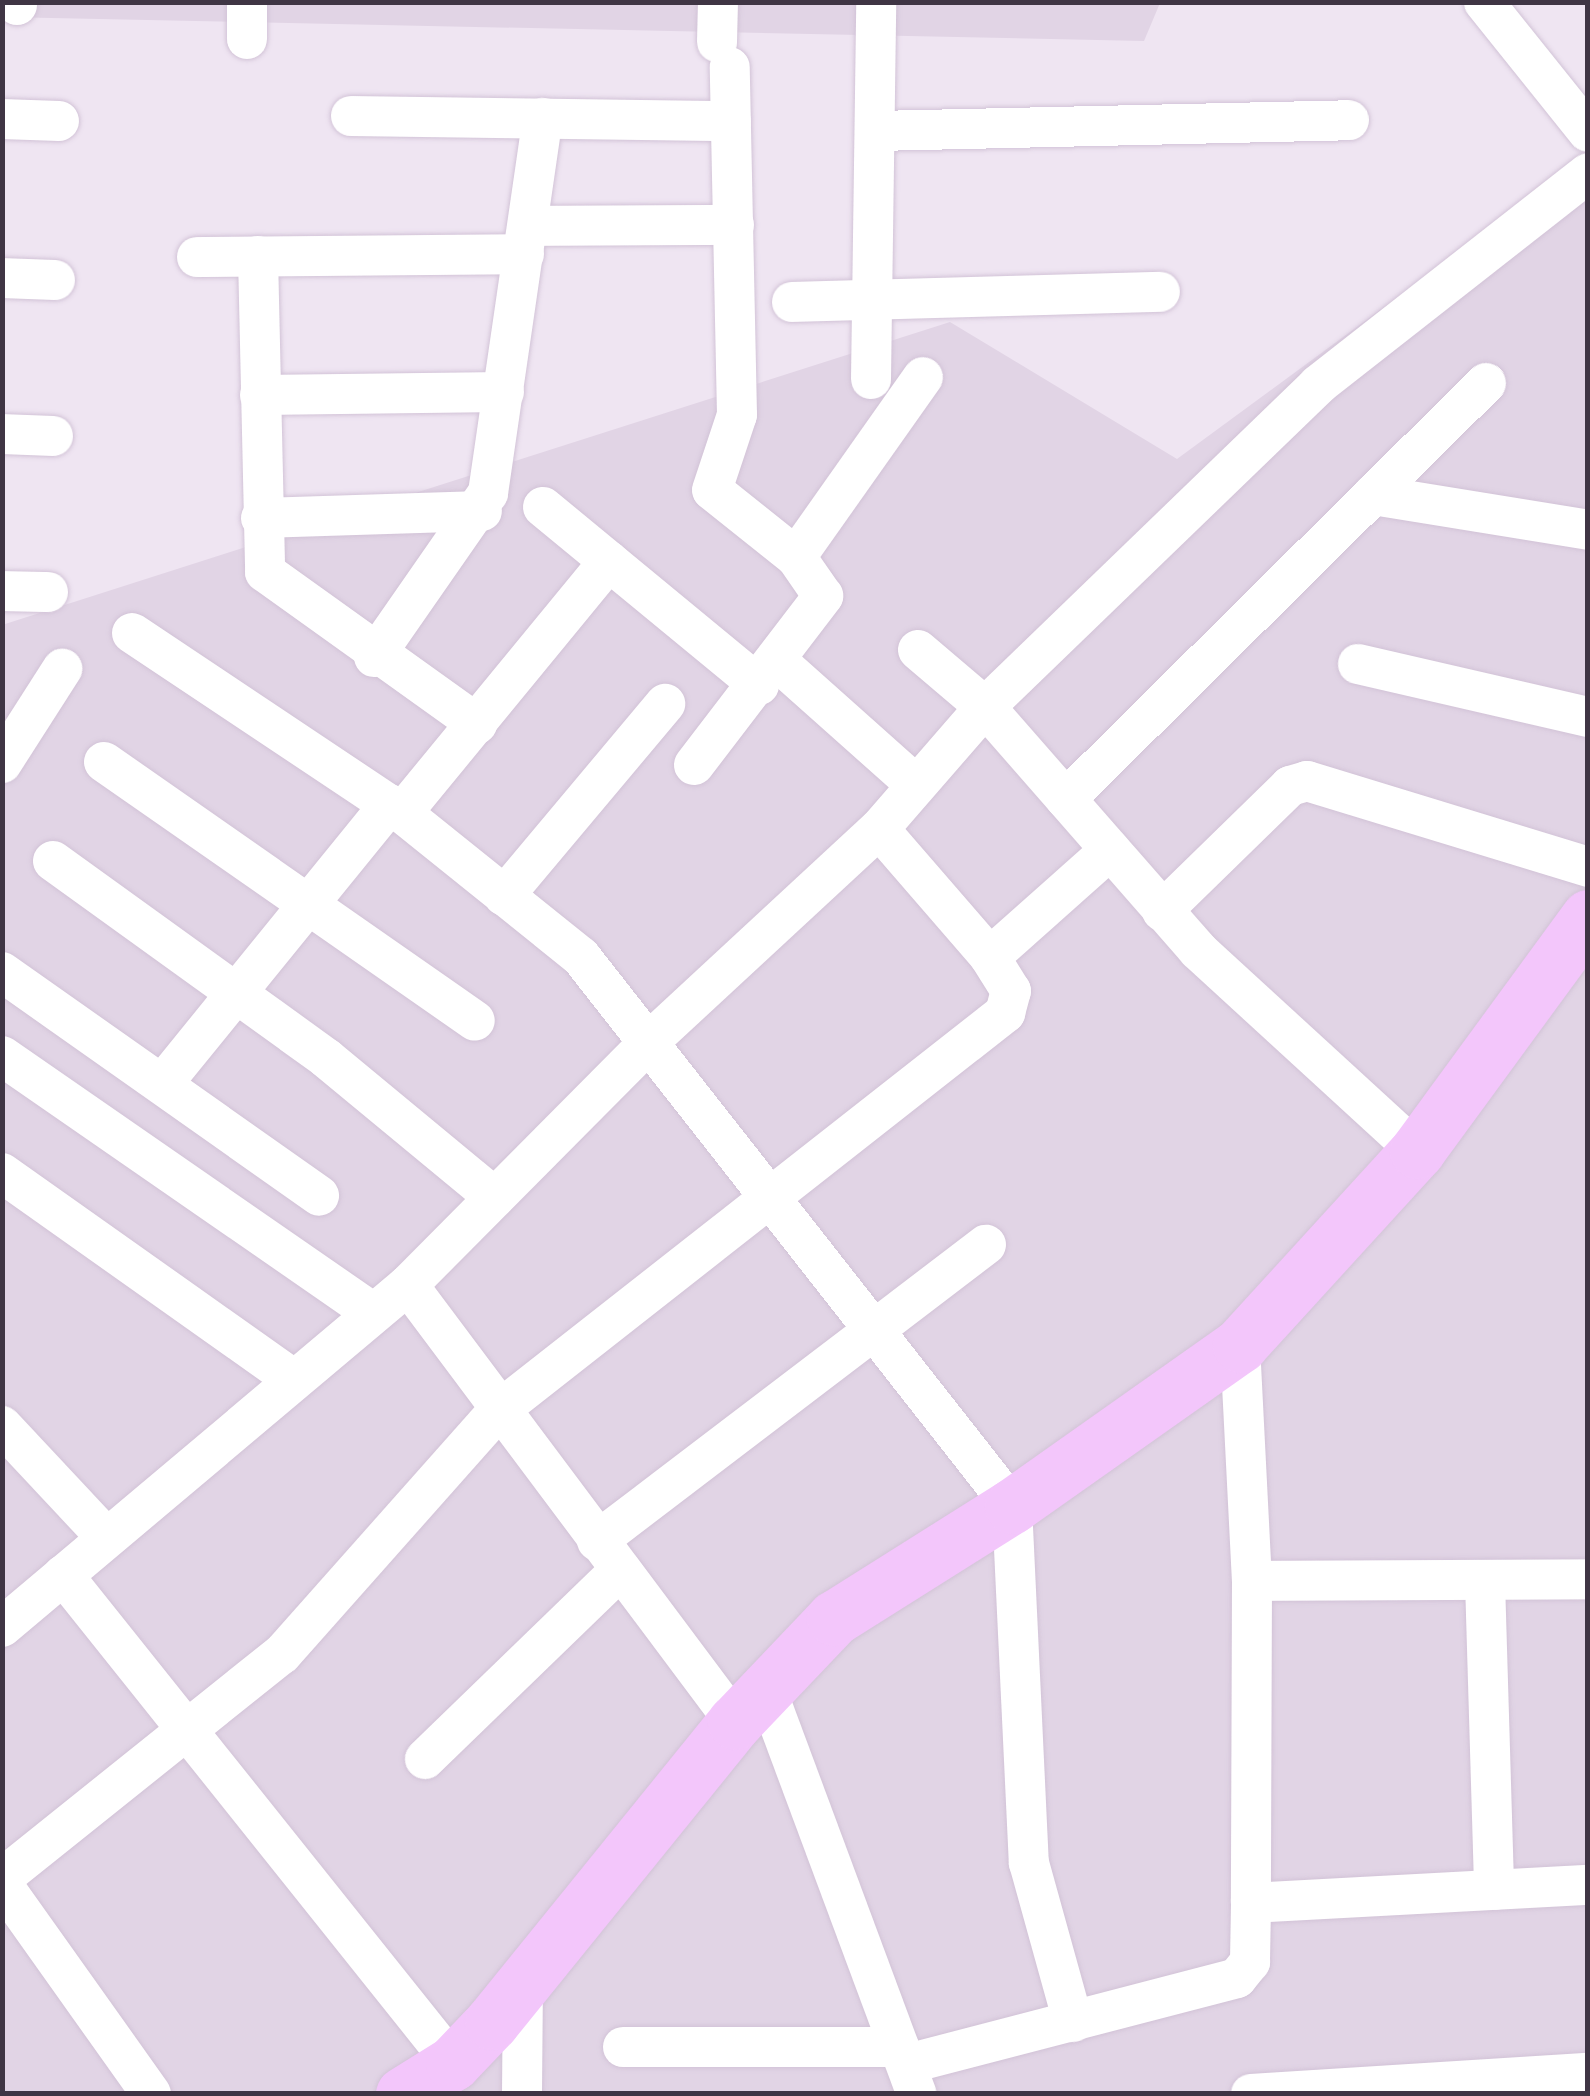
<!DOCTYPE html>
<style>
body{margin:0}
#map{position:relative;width:1590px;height:2096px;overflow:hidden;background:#efe5f2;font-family:"Alegreya Sans",sans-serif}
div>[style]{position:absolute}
.residential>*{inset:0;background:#e1d4e5}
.roads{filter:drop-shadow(0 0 2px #d2c3d7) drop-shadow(0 0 2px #d2c3d7)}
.street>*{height:40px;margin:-20px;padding:0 20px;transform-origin:20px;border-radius:20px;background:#fff}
.secondary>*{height:55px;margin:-27.5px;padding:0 27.5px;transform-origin:27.5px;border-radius:27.5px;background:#f3c6fb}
span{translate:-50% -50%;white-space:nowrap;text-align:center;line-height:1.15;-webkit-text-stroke:8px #fff;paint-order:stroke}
.frame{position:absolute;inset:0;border:5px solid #3f3544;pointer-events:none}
</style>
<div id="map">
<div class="residential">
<div style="clip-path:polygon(3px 2px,1160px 3px,1144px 41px,3px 17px)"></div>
<div style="clip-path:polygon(1587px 158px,1587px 2093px,3px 2093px,2px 625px,950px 322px,1177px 459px)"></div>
</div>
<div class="roads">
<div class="street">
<div style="left:247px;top:2px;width:37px;rotate:90deg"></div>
<div style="left:1484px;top:2px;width:166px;rotate:51.3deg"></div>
<div style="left:17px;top:5px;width:3px;rotate:-90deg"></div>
<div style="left:717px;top:42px;width:40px;rotate:-88.6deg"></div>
<div style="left:351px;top:116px;width:380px;rotate:0.8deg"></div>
<div style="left:2px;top:119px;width:57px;rotate:2deg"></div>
<div style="left:876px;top:131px;width:473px;rotate:-1.3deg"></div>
<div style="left:528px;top:226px;width:206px;rotate:-0.3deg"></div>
<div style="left:258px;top:256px;width:316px;rotate:88.7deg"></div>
<div style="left:265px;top:572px;width:261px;rotate:35.6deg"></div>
<div style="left:197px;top:257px;width:327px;rotate:-0.5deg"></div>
<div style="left:2px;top:278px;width:53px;rotate:2.2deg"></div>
<div style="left:792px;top:302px;width:368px;rotate:-1.6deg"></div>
<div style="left:871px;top:379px;width:377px;rotate:-89.2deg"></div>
<div style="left:260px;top:395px;width:244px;rotate:-0.7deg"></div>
<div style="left:2px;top:434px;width:51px;rotate:2.2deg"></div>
<div style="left:1373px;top:495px;width:218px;rotate:9.2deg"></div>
<div style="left:543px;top:507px;width:280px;rotate:39.5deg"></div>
<div style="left:261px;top:518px;width:221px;rotate:-1.8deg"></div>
<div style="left:796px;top:557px;width:220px;rotate:-54.8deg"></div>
<div style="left:2px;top:591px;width:46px;rotate:1.2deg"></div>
<div style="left:132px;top:633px;width:324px;rotate:33.7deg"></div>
<div style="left:402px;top:813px;width:230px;rotate:38.8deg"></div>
<div style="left:581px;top:957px;width:698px;rotate:51.87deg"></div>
<div style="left:1012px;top:1506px;width:357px;rotate:87.3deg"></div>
<div style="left:1029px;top:1863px;width:165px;rotate:74.5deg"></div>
<div style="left:374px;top:657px;width:200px;rotate:-55.2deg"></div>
<div style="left:488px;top:493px;width:379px;rotate:-81.7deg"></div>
<div style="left:777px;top:661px;width:182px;rotate:41.7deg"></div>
<div style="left:1358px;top:664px;width:236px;rotate:13deg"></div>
<div style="left:104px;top:762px;width:452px;rotate:34.9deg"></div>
<div style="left:2px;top:763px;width:112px;rotate:-57.4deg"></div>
<div style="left:694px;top:765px;width:213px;rotate:-52.6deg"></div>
<div style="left:823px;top:596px;width:47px;rotate:-124.7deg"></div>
<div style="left:796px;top:557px;width:107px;rotate:-141.4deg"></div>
<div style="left:712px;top:490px;width:79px;rotate:-71.6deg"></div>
<div style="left:737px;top:415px;width:348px;rotate:-91.2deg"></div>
<div style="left:1066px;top:799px;width:591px;rotate:-44.73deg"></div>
<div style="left:402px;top:813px;width:326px;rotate:-50.6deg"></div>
<div style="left:53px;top:861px;width:337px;rotate:35.8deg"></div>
<div style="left:326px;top:1058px;width:219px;rotate:39.6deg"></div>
<div style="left:504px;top:896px;width:251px;rotate:-50deg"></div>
<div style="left:1162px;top:911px;width:179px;rotate:-44.3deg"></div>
<div style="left:1290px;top:786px;width:18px;rotate:-16deg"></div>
<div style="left:1307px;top:781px;width:294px;rotate:17deg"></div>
<div style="left:990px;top:957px;width:161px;rotate:-41.7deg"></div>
<div style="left:2px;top:972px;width:388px;rotate:35.2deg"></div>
<div style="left:2px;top:1056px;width:451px;rotate:34.7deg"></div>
<div style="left:164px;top:1082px;width:358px;rotate:-50.9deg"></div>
<div style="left:1417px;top:1151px;width:297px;rotate:-137.5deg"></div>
<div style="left:1198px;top:950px;width:323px;rotate:-131.2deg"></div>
<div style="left:985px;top:707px;width:463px;rotate:-44deg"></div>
<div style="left:1318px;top:385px;width:343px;rotate:-38.1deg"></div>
<div style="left:2px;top:1173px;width:354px;rotate:35.3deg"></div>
<div style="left:408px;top:1285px;width:546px;rotate:53.19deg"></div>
<div style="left:1240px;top:1345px;width:236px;rotate:87.1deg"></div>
<div style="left:1252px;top:1581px;width:322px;rotate:90.2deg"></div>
<div style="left:1251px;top:1903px;width:337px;rotate:-3.1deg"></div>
<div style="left:2px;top:1426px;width:152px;rotate:46.9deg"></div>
<div style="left:597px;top:1541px;width:489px;rotate:-37.3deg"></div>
<div style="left:63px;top:1575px;width:625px;rotate:51.37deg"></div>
<div style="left:1252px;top:1581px;width:336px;rotate:-0.3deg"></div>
<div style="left:1485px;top:1581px;width:309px;rotate:88.3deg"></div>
<div style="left:2px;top:1627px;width:531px;rotate:-40.11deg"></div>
<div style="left:408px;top:1285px;width:348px;rotate:-45.2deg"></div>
<div style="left:653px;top:1038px;width:308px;rotate:-42.8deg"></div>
<div style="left:879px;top:829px;width:162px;rotate:-49deg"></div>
<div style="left:985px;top:707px;width:88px;rotate:-139.6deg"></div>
<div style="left:766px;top:1689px;width:432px;rotate:69.6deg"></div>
<div style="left:425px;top:1759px;width:272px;rotate:-44.1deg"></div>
<div style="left:2px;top:1878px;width:359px;rotate:-38.7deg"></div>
<div style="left:282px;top:1654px;width:325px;rotate:-48.4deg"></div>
<div style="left:498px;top:1411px;width:645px;rotate:-38.13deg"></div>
<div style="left:1005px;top:1013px;width:23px;rotate:-75deg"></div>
<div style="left:1011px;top:991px;width:40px;rotate:-122deg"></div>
<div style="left:990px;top:957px;width:169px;rotate:-130.9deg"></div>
<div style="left:2px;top:1884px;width:257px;rotate:54.6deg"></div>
<div style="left:623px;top:2047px;width:276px"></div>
<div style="left:907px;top:2064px;width:341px;rotate:-14.6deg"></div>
<div style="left:1237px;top:1978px;width:21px;rotate:-51deg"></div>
<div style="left:1250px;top:1962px;width:59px;rotate:-89deg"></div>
<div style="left:522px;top:2094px;width:113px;rotate:-89.5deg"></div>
<div style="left:1251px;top:2094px;width:338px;rotate:-3.6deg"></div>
</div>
<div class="secondary">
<div style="left:403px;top:2094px;width:59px;rotate:-31.8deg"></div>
<div style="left:453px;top:2063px;width:57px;rotate:-46.4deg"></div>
<div style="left:492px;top:2022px;width:386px;rotate:-51deg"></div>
<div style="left:735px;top:1722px;width:144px;rotate:-46.4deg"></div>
<div style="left:834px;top:1618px;width:210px;rotate:-32.2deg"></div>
<div style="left:1012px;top:1506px;width:279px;rotate:-35.2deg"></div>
<div style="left:1240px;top:1345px;width:263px;rotate:-47.6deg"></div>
<div style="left:1417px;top:1151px;width:290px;rotate:-53.8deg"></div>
</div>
</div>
<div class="frame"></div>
</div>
